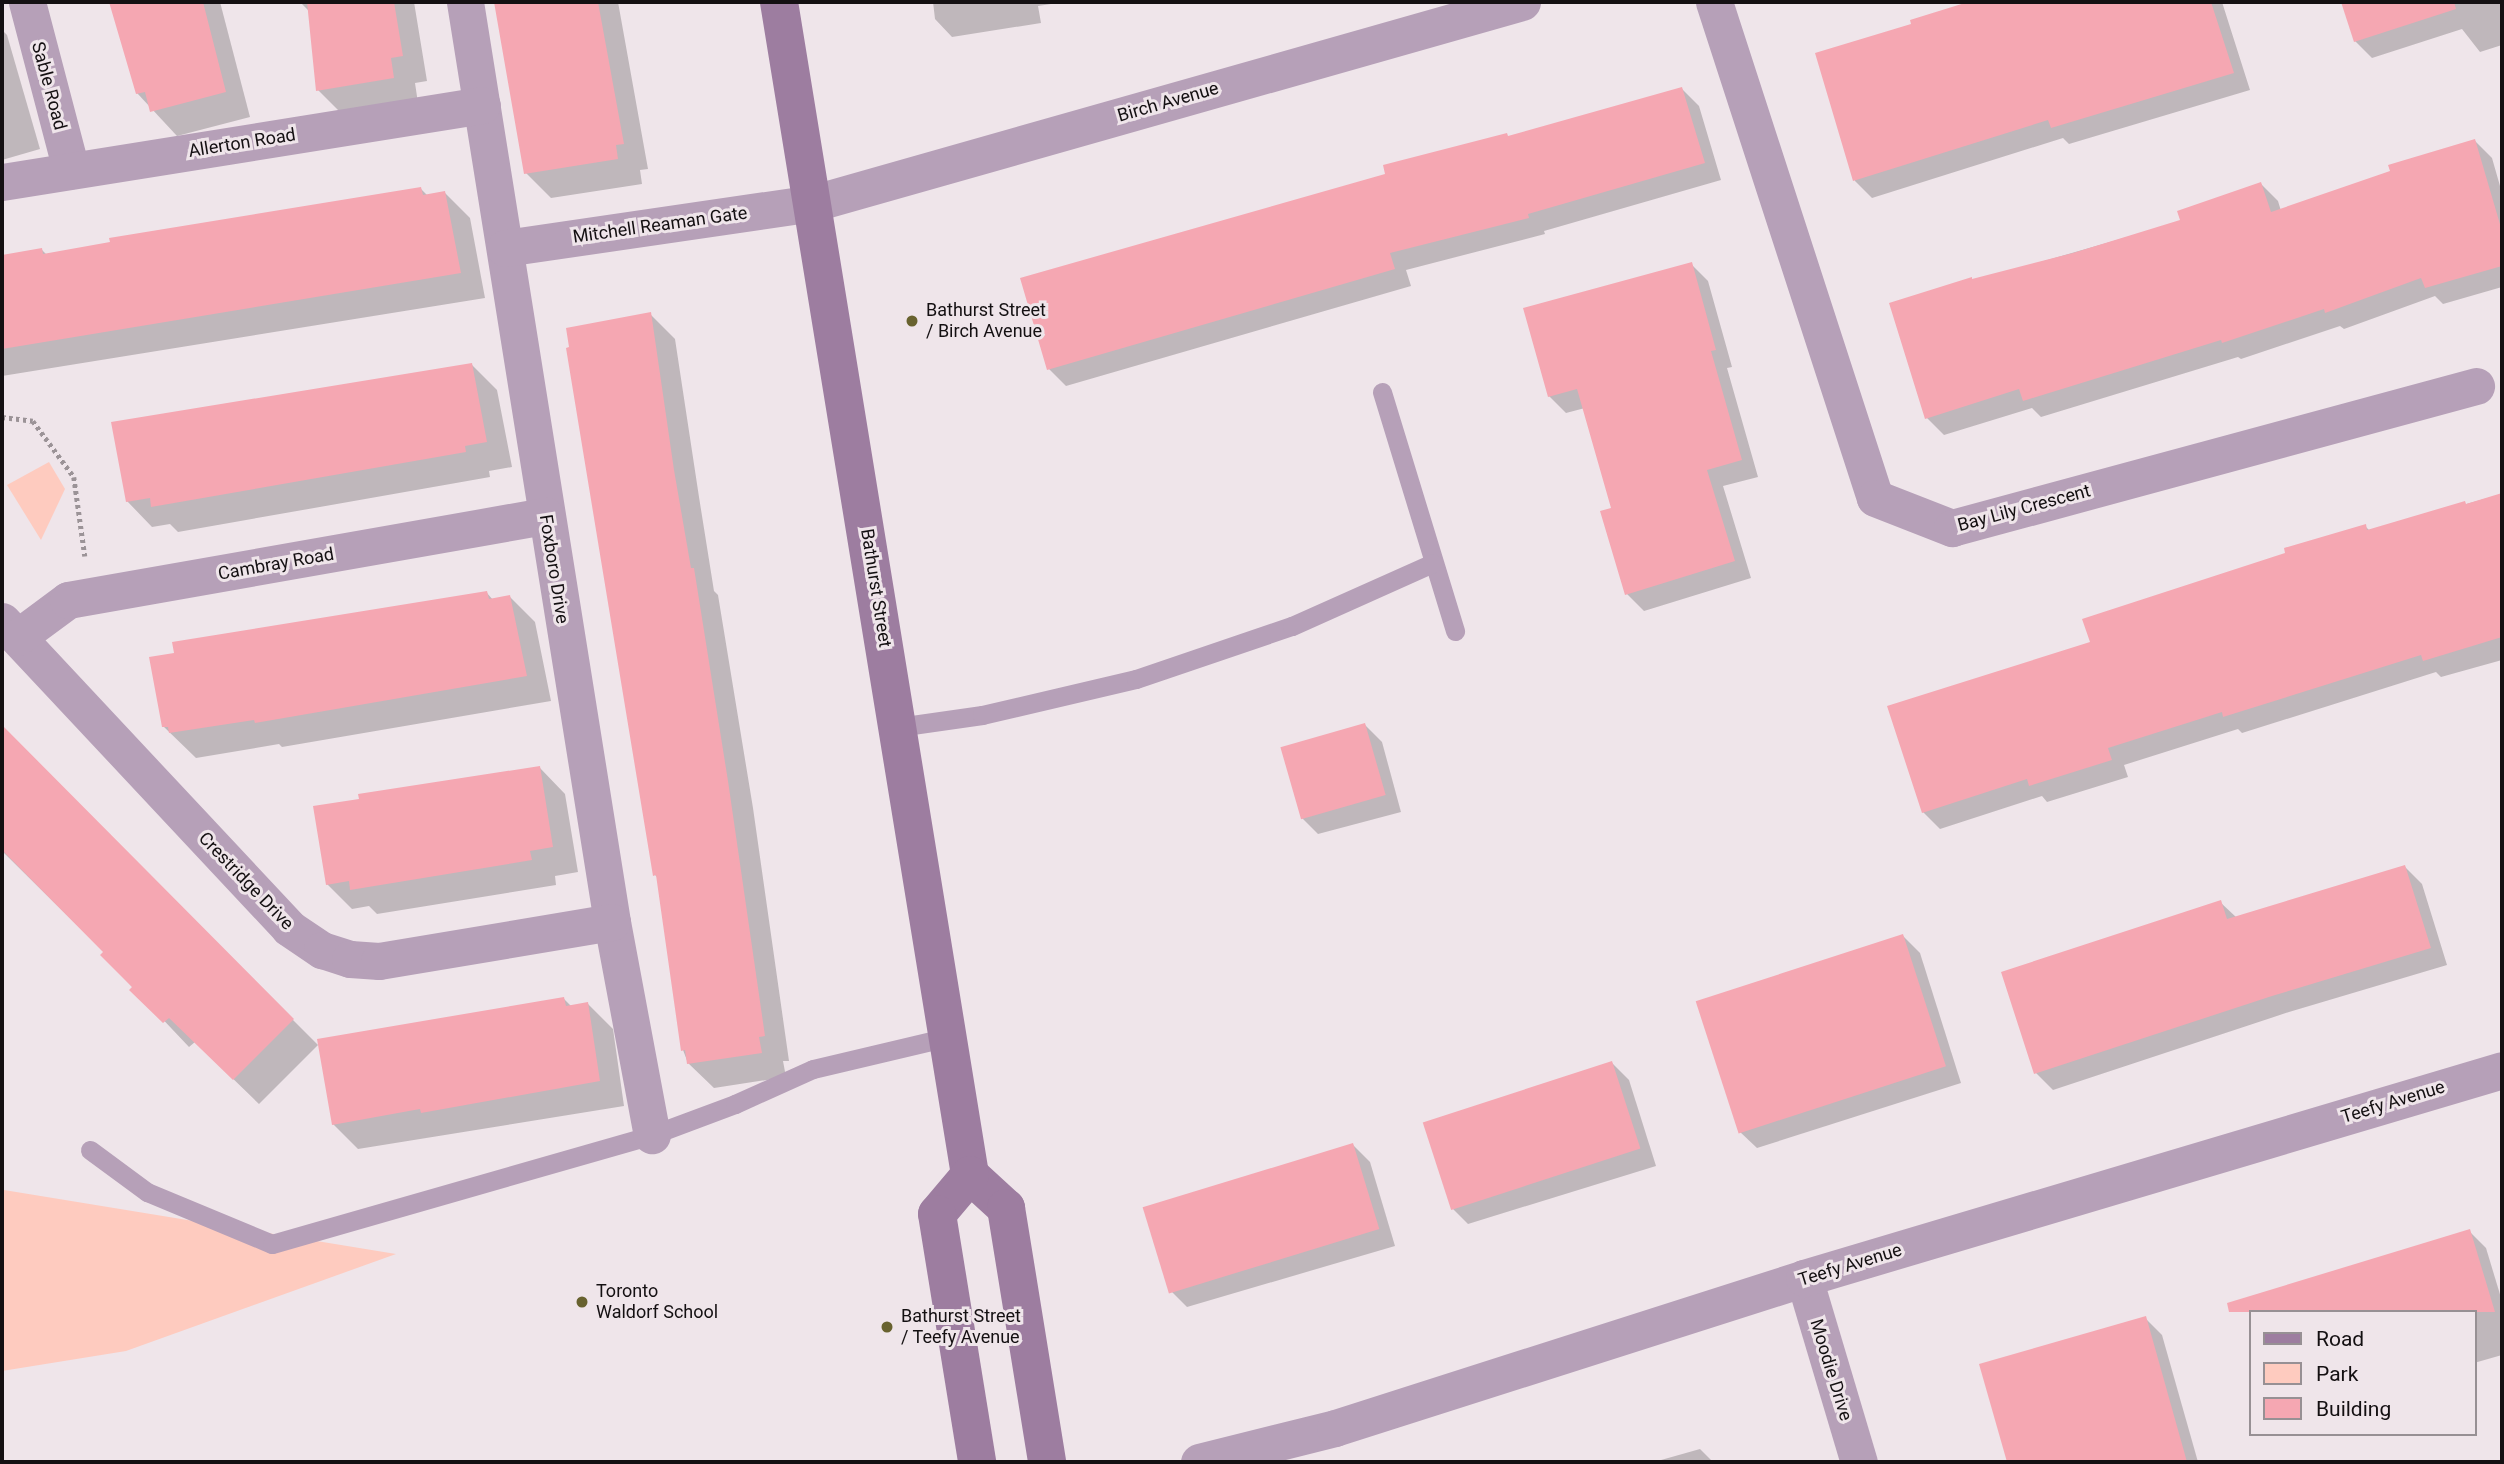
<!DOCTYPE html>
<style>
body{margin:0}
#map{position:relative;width:2504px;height:1464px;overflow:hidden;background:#efe5ea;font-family:Roboto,sans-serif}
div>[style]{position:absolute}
.green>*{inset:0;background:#fecbbf}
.shadow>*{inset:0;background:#0003}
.building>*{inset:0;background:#f5a7b2;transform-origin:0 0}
.path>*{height:4.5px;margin-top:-2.25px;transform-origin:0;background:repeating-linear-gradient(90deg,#9b9397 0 3.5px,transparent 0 7px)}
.lane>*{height:19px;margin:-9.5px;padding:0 9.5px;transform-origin:9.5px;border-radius:9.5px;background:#b6a0b8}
.street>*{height:37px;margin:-18.5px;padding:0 18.5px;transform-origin:18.5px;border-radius:18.5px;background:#b6a0b8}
.secondary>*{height:38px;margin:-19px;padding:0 19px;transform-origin:19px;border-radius:19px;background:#9d7da0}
.dots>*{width:19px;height:19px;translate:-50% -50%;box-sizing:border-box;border:4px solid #efe5ea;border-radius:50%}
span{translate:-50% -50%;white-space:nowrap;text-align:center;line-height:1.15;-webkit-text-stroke:6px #efe5ea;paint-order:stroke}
.street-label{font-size:18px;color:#141012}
.poi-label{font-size:18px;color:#141012}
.left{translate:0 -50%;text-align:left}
.frame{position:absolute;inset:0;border:4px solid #141012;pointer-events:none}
.legend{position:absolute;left:2249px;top:1310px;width:228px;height:126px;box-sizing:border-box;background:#efe5ea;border:2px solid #979094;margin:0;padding:9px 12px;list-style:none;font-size:21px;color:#141012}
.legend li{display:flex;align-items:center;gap:14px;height:35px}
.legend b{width:35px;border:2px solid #979094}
</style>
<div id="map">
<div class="green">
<div style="clip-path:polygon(49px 462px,65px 489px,41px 540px,7px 485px)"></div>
<div style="clip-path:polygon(2px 1175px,4px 1190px,396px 1254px,126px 1351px,2px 1371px)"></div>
</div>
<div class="shadow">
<div style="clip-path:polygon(112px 2px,220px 2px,250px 117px,177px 136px,137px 93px)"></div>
<div style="clip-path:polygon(300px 2px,414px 2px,427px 81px,415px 83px,418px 103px,343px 115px,318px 90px,309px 11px)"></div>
<div style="clip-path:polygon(497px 2px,618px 2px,648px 169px,640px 170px,642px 184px,551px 198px,526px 173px)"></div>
<div style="clip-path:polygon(933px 2px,1064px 2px,1038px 6px,1041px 23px,952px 37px,935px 19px)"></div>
<div style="clip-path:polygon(1974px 2px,1998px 2px,2004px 8px,2025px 2px,2222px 2px,2250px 90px,2069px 144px,2063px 138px,1872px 198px,1855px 181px,1817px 54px,1913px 25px,1912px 21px)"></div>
<div style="clip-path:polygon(2343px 2px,2502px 2px,2502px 45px,2480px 52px,2462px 29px,2372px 58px,2355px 41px)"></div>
<div style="clip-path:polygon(2px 30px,7px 35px,40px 149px,2px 160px)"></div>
<div style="clip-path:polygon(1682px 89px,1699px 106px,1721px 180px,1544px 231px,1545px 234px,1406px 270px,1411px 286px,1066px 386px,1049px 369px,1388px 175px)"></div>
<div style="clip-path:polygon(2475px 141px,2492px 158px,2502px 193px,2502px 287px,2443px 304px,2435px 296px,2344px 329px,2340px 326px,2241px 359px,2238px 357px,2041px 417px,2032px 408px,1944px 435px,1927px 418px,1891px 305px,2183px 221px,2261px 184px,2278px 201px,2281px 211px)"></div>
<div style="clip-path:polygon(421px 189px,428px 196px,445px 193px,470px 218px,485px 298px,2px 376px,2px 257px,42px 250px,47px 255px)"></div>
<div style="clip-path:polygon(1691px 264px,1708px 281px,1732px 367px,1727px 368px,1758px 477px,1723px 486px,1751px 578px,1644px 611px,1627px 594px,1614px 509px,1585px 408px,1566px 413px,1549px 396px)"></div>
<div style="clip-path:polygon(650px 314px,675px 339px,699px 497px,714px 591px,718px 595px,753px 808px,789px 1061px,783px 1061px,786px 1077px,714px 1088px,688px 1063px,683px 1050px,658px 878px,655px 875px)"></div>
<div style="clip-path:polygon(472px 365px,497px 390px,512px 467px,489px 471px,490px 477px,178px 532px,170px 524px,152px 527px,127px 501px)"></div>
<div style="clip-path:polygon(2502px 494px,2502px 660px,2441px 677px,2436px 672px,2242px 733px,2238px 729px,2124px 765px,2128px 777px,2047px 802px,2042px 796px,1940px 829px,1923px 812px,2092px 643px,2288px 554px,2365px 526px,2370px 531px)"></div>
<div style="clip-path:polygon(487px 593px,493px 600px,510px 597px,535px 622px,551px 701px,282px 747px,279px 744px,196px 758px,163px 726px,176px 654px)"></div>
<div style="clip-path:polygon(1365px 725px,1382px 742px,1401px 812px,1318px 834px,1301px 817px)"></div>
<div style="clip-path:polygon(2px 729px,318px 1045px,259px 1104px,195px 1042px,189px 1047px,102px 955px,105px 953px,2px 851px)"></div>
<div style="clip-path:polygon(540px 768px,565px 794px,578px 872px,555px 876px,556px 885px,377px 914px,369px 906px,352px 909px,327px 884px)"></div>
<div style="clip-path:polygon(2405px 867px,2422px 884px,2447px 965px,2289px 1012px,2053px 1090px,2036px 1073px,2220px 902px,2237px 918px)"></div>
<div style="clip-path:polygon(1903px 936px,1920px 953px,1961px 1083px,1757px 1148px,1739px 1131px)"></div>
<div style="clip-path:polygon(564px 999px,572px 1007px,588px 1004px,613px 1029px,624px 1106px,358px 1149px,333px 1124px)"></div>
<div style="clip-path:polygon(1612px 1063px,1629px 1080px,1656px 1166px,1468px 1224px,1451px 1207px)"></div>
<div style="clip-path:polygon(1353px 1145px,1370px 1162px,1395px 1246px,1187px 1307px,1170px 1290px)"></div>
<div style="clip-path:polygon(2469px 1231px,2486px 1248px,2502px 1301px,2502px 1355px,2474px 1363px)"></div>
<div style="clip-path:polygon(2145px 1318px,2162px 1335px,2198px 1462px,2009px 1462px,1981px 1365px)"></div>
<div style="clip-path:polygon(1700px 1449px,1713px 1462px,1654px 1462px)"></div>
</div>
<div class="building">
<div style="clip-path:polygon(109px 2px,203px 2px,226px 92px,150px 112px,145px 92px,136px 94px)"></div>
<div style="clip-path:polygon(307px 2px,394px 2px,403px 56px,391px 58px,394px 78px,316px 91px)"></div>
<div style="clip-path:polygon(494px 2px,598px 2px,624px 144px,616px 145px,618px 159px,524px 174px)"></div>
<div style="clip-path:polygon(1968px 2px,2211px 2px,2234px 73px,2051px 128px,2048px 120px,1853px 181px,1815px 53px,1911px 24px,1910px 20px)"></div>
<div style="clip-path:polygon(2341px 2px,2454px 2px,2456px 9px,2354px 42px)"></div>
<div style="clip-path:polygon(1682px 87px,1705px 163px,1528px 214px,1529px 218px,1390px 253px,1395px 269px,1047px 370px,1020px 278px,1385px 174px,1383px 165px,1507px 133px,1508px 136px)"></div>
<div style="clip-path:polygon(2475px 139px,2502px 231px,2502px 266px,2425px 288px,2421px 278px,2325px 313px,2324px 309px,2222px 343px,2221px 340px,2023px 401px,2019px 389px,1925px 419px,1889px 303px,1972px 277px,1972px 279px,2073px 253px,2180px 220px,2177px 211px,2261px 182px,2271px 212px,2390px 171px,2388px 165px)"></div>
<div style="clip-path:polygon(421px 187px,423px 195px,445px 191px,461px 273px,2px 349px,2px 255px,42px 248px,43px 254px,110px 242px,109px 238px)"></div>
<div style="clip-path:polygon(1692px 262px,1716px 350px,1711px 351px,1742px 460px,1707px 470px,1735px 561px,1625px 595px,1600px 511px,1611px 508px,1577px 389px,1548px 397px,1523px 308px)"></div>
<div style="clip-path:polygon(651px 312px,674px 470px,691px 568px,694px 568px,728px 781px,765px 1036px,759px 1037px,762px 1053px,687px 1064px,685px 1050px,681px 1051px,656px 875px,653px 876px,566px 348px,569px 347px,566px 328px)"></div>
<div style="clip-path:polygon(472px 363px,487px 442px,465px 446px,466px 452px,151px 507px,150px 498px,126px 502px,111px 422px)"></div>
<div style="clip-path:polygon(2502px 493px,2502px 637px,2423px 661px,2421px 655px,2223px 717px,2222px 712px,2108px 748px,2112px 760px,2029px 786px,2027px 779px,1922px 813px,1887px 706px,2090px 642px,2082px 619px,2285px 553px,2284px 548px,2366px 524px,2367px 530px,2465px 501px,2466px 504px)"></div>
<div style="clip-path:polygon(487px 591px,489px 599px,510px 595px,527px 676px,255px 723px,254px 720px,169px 733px,168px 727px,162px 727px,149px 657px,174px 653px,172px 642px)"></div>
<div style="left:1365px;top:723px;width:75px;height:88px;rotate:74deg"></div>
<div style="clip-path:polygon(2px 725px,294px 1019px,233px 1080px,169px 1018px,163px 1023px,129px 990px,132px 987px,100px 955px,103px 952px,2px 850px)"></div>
<div style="clip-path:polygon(540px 766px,553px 847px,530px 851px,532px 860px,350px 890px,349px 881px,326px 885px,313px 806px,359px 799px,358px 794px)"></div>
<div style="clip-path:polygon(2405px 865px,2431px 948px,2272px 996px,2034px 1074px,2001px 972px,2221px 900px,2227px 919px)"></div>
<div style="left:1903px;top:934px;width:139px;height:218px;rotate:72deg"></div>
<div style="clip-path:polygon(564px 997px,566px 1006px,588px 1002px,600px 1081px,421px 1113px,420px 1109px,332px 1125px,317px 1039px)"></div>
<div style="left:1612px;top:1061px;width:92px;height:199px;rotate:72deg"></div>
<div style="left:1353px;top:1143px;width:90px;height:220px;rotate:73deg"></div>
<div style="clip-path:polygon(2470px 1229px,2495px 1312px,2229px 1312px,2227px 1303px)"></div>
<div style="clip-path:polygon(2146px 1316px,2187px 1462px,2007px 1462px,1979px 1364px)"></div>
</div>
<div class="path">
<div style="left:2px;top:417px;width:31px;rotate:7deg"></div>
<div style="left:33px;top:421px;width:69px;rotate:53.8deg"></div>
<div style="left:74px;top:477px;width:80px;rotate:82.1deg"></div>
</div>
<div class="lane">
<div style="left:1382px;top:392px;width:250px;rotate:73deg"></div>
<div style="left:898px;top:727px;width:85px;rotate:-8.1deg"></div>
<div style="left:982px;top:715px;width:158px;rotate:-13.2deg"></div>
<div style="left:1136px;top:679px;width:165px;rotate:-18.8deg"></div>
<div style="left:1292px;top:626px;width:154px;rotate:-24.1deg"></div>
<div style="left:90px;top:1150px;width:71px;rotate:36.4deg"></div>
<div style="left:147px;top:1192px;width:135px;rotate:22.6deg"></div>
<div style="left:272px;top:1244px;width:395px;rotate:-16deg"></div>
<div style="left:652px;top:1135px;width:89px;rotate:-20.5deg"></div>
<div style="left:735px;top:1104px;width:85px;rotate:-24.2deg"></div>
<div style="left:813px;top:1069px;width:139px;rotate:-13.3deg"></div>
</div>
<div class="street">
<div style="left:27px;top:2px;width:174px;rotate:75.3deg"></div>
<div style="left:465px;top:2px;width:932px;rotate:80.92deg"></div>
<div style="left:612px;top:922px;width:217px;rotate:79.4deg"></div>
<div style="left:1714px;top:2px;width:521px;rotate:72.02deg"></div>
<div style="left:1875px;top:498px;width:83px;rotate:21.3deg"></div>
<div style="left:1952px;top:528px;width:543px;rotate:-15.16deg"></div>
<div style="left:2px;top:182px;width:486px;rotate:-9.1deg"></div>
<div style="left:505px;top:248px;width:312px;rotate:-8.3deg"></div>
<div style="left:814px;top:203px;width:736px;rotate:-15.85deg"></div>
<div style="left:2px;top:621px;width:420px;rotate:46.9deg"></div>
<div style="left:289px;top:928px;width:40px;rotate:34deg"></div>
<div style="left:322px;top:950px;width:29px;rotate:18deg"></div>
<div style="left:350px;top:959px;width:29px;rotate:4deg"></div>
<div style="left:379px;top:961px;width:236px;rotate:-9.5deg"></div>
<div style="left:18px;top:637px;width:62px;rotate:-36.5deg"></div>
<div style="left:68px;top:600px;width:485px;rotate:-10deg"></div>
<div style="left:1804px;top:1278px;width:192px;rotate:73.4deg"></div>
<div style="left:1199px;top:1462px;width:140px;rotate:-14deg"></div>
<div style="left:1335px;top:1428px;width:492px;rotate:-17.7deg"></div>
<div style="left:1804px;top:1278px;width:728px;rotate:-16.59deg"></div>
</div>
<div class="secondary">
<div style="left:779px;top:2px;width:1188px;rotate:80.75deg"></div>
<div style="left:970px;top:1175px;width:49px;rotate:42.5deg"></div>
<div style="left:1006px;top:1208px;width:257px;rotate:80.8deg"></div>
<div style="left:970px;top:1175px;width:51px;rotate:130.2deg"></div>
<div style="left:937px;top:1214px;width:251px;rotate:80.8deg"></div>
</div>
<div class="dots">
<div style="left:912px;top:321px;background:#68622f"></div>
<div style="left:582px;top:1302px;background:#68622f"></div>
<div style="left:887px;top:1327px;background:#68622f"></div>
</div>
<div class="street-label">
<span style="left:49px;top:86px;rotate:75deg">Sable Road</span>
<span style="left:1168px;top:102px;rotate:-16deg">Birch Avenue</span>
<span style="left:242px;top:143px;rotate:-9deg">Allerton Road</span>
<span style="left:660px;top:225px;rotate:-8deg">Mitchell Reaman Gate</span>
<span style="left:2024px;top:508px;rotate:-15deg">Bay Lily Crescent</span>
<span style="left:276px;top:564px;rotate:-10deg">Cambray Road</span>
<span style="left:554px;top:569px;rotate:81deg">Foxboro Drive</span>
<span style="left:876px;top:588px;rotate:81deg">Bathurst Street</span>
<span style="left:246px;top:881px;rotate:46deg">Crestridge Drive</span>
<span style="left:2393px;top:1102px;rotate:-17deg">Teefy Avenue</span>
<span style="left:1850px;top:1265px;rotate:-17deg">Teefy Avenue</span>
<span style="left:1831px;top:1370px;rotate:73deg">Moodie Drive</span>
</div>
<div class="poi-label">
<span class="left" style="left:926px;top:321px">Bathurst Street<br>/ Birch Avenue</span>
<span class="left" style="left:596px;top:1302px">Toronto<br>Waldorf School</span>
<span class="left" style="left:901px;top:1327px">Bathurst Street<br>/ Teefy Avenue</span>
</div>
<div class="frame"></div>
<ul class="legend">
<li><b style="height:9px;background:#9d7da0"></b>Road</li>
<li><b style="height:19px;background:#fecbbf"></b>Park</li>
<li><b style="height:19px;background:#f5a7b2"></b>Building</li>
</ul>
</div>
